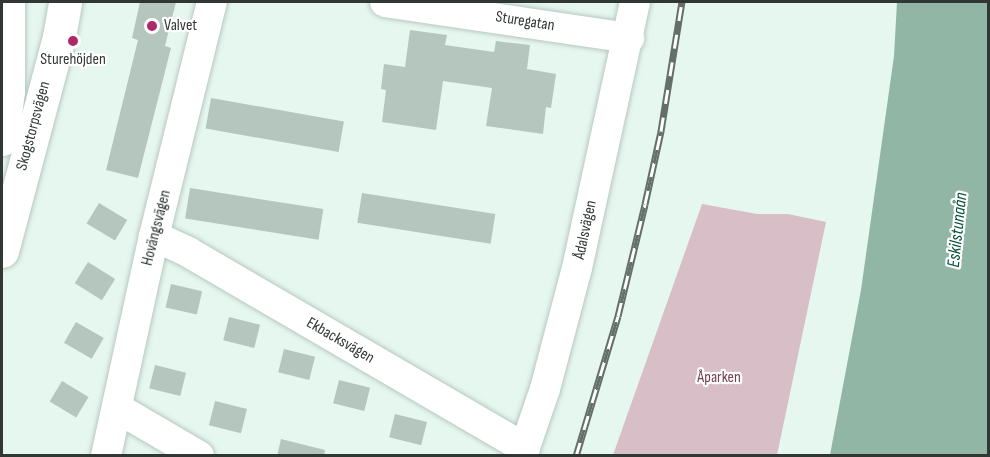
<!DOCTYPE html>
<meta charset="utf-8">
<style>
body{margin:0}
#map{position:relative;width:990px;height:457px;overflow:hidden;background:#e5f7ef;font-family:"Sofia Sans Condensed",sans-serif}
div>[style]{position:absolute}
.green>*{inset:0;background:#d8bec6}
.water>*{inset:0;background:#91b6a5}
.building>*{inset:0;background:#b5c6be;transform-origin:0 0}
.roads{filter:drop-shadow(0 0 2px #b7c8c0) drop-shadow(0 0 2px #b7c8c0)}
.minor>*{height:30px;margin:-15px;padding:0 15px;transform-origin:15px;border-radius:15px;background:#fff}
.major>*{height:33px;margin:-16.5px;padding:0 16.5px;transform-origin:16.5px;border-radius:16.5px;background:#fff}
.rail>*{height:7px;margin-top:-3.5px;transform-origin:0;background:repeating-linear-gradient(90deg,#fff 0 14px,#646f6a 0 28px);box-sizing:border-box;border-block:2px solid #646f6a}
.dots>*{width:16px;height:16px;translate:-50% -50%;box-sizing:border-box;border:3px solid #fff;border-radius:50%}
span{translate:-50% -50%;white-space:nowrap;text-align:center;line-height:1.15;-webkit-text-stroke:4.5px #fff;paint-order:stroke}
.street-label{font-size:16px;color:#303734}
.poi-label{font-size:16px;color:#303734}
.left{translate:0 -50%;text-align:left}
.park-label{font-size:16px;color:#733f52}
.water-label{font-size:18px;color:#06503a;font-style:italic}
.frame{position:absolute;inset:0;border:3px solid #303734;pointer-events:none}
</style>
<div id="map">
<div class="green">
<div style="clip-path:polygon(702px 204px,757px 214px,788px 214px,826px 222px,777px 455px,613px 455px)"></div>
</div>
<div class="water">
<div style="clip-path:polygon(897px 2px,988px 2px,988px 455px,830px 455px,861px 290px,894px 56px)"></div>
</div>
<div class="building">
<div style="clip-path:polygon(140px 2px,176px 2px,165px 46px,171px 48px,138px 178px,106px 170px,138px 40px,132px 38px)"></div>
<div style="clip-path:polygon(410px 30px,447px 35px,445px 45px,494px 52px,496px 41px,530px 45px,527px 69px,556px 74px,551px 108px,546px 107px,543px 134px,486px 126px,492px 88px,443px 81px,436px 130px,382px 122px,386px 90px,381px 89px,384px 64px,405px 67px)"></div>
<div style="left:211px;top:98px;width:135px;height:31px;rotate:10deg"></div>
<div style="left:190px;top:188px;width:135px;height:31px;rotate:9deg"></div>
<div style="left:362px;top:193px;width:135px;height:30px;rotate:9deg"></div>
<div style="left:99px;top:203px;width:33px;height:24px;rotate:31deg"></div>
<div style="left:88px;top:262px;width:32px;height:25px;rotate:32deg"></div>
<div style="left:171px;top:284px;width:32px;height:24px;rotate:13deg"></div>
<div style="left:229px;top:317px;width:32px;height:24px;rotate:14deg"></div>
<div style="left:76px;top:322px;width:32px;height:24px;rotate:30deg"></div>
<div style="left:284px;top:349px;width:32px;height:24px;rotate:14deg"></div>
<div style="left:155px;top:365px;width:32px;height:24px;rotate:14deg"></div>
<div style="left:339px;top:380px;width:32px;height:24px;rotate:14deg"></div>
<div style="left:62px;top:381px;width:31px;height:24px;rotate:31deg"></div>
<div style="left:215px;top:401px;width:33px;height:25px;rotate:14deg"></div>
<div style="left:395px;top:414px;width:33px;height:24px;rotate:14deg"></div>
<div style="clip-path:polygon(281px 439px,325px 450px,324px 456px,277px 456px)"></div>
</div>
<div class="roads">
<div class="minor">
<div style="left:385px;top:2px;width:247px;rotate:8.4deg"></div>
<div style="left:154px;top:236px;width:38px;rotate:25deg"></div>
<div style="left:188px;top:252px;width:390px;rotate:30.2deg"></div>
<div style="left:117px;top:408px;width:95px;rotate:30.3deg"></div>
<div style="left:106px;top:456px;width:225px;rotate:-77.7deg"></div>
<div style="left:154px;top:236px;width:241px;rotate:-76.1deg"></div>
<div style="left:522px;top:456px;width:71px;rotate:-71.1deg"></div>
<div style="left:545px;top:389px;width:125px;rotate:-75.2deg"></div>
<div style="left:577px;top:268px;width:272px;rotate:-77.7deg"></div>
</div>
<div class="major">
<div style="left:2px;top:139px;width:48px;rotate:-82.9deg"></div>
<div style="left:8px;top:91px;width:89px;rotate:-90deg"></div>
<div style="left:2px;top:251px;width:221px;rotate:-75.1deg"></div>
<div style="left:59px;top:37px;width:36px;rotate:-80deg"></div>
</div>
</div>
<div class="rail">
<div style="left:576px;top:456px;width:146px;rotate:-73.3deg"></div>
<div style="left:618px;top:316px;width:115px;rotate:-76.4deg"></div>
<div style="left:645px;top:204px;width:75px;rotate:-77.6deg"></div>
<div style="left:661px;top:131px;width:131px;rotate:-80.8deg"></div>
</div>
<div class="dots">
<div style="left:152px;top:26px;background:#b02767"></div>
<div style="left:73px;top:41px;background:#b02767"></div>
</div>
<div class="street-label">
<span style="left:525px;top:22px;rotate:9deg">Sturegatan</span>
<span style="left:34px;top:126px;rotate:-75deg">Skogstorpsvägen</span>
<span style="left:157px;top:228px;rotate:-76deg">Hovängsvägen</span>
<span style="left:586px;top:230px;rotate:-78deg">Ådalsvägen</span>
<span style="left:340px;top:341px;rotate:30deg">Ekbacksvägen</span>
</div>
<div class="poi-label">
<span class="left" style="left:164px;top:26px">Valvet</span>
<span style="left:73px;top:60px">Sturehöjden</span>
</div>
<div class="park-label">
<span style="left:719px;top:378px">Åparken</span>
</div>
<div class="water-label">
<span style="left:958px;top:230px;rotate:-84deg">Eskilstunaån</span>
</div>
<div class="frame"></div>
</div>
